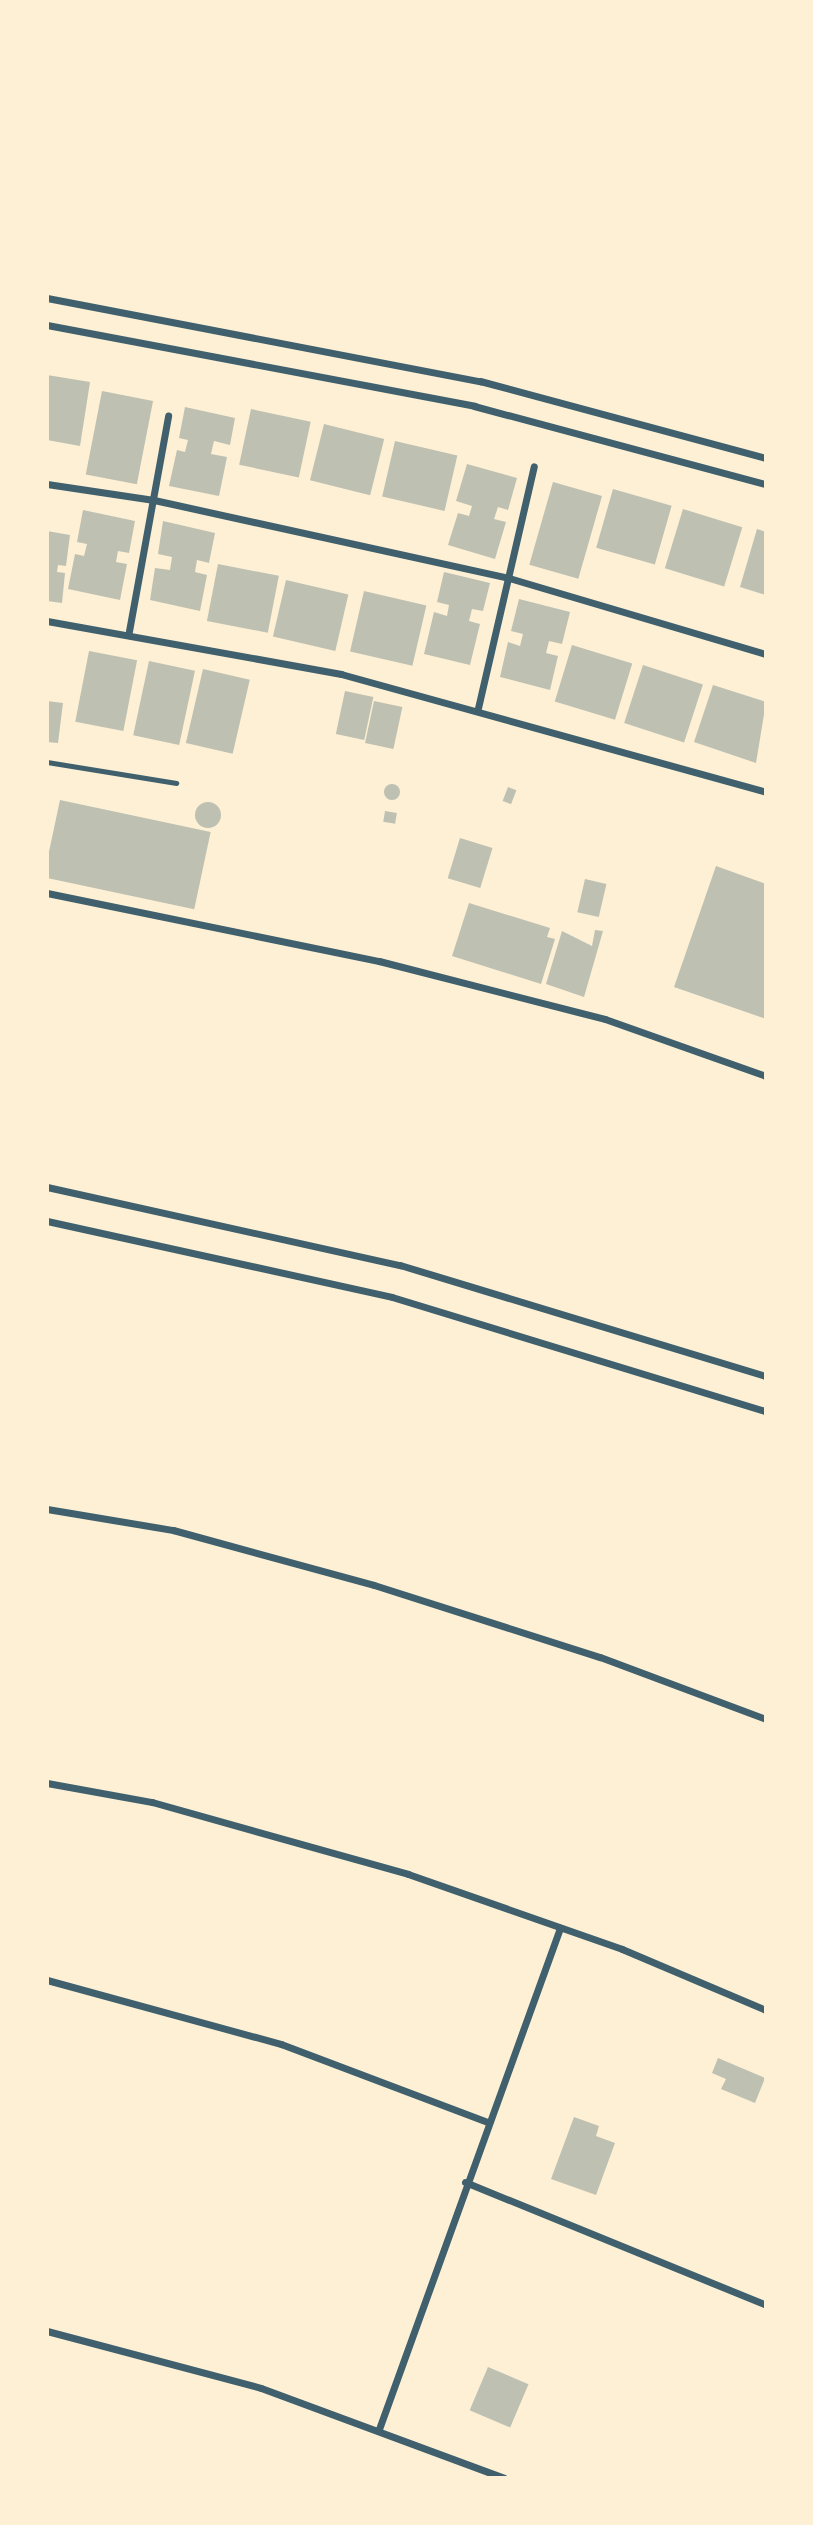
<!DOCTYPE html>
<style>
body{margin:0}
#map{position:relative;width:813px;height:2525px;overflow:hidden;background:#fdf0d5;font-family:"Open Sans",sans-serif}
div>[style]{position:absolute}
.building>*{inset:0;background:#bec0b2;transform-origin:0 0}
.round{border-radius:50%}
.service>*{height:5px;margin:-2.5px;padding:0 2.5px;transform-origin:2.5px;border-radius:2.5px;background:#3f606c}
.minor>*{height:7px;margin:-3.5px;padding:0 3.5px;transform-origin:3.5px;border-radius:3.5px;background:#3f606c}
span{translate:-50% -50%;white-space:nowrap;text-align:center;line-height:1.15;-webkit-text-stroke:7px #fdf0d5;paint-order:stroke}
.frame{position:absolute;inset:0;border:49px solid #fdf0d5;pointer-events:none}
</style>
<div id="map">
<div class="building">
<div style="clip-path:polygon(47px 375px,90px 382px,80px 446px,47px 440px)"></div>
<div style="left:102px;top:391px;width:52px;height:85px;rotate:11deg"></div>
<div style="clip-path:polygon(185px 407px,235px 418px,230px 445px,214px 441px,211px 454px,227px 457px,219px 496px,169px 486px,177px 450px,185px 452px,188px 440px,179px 438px)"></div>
<div style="left:251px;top:409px;width:61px;height:57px;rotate:12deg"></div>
<div style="left:324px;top:424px;width:62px;height:58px;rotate:14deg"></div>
<div style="left:395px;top:441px;width:64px;height:57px;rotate:13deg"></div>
<div style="clip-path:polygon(467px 464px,517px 478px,508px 510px,498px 507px,494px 519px,506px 522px,495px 559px,448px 545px,458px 513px,469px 516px,472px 506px,456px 501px)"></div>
<div style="left:553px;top:482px;width:51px;height:86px;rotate:16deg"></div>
<div style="left:613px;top:489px;width:61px;height:61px;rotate:16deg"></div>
<div style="left:683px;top:509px;width:62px;height:62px;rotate:17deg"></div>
<div style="clip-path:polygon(83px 510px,135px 521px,129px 553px,118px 551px,116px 562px,127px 564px,120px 600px,68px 589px,75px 554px,84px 556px,87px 544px,77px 542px)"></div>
<div style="clip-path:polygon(163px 521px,215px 533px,209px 563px,197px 560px,195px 572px,207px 575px,200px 611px,150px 600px,155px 568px,170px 570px,172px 557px,158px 554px)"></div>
<div style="clip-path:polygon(757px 529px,766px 532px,766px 595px,740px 587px)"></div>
<div style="clip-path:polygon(47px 531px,70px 535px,66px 566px,58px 565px,57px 572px,65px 573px,62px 603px,47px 601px)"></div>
<div style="left:218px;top:564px;width:62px;height:58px;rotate:11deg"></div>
<div style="clip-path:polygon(444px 572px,490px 583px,483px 611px,472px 609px,469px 621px,480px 624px,470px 665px,424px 654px,434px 612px,447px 616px,449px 605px,437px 602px)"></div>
<div style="left:286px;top:580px;width:64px;height:58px;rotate:13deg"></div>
<div style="left:364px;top:591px;width:64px;height:62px;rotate:13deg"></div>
<div style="clip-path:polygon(519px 599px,570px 612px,562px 644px,549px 641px,546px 653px,558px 656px,550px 690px,500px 677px,508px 642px,520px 646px,523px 634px,511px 631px)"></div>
<div style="left:572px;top:645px;width:63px;height:59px;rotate:17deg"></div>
<div style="left:89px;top:651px;width:49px;height:72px;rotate:11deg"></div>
<div style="left:149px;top:661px;width:47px;height:76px;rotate:12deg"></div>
<div style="left:643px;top:665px;width:63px;height:61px;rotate:18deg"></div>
<div style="left:203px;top:669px;width:48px;height:76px;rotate:13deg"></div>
<div style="clip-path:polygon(713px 685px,766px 702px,756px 763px,694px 742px)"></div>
<div style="left:345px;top:691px;width:29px;height:44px;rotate:12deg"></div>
<div style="clip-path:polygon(47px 701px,63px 703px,58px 743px,47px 742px)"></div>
<div style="left:374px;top:701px;width:29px;height:43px;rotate:12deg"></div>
<div class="round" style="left:384px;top:784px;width:16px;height:16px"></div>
<div style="left:508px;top:787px;width:9px;height:15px;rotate:21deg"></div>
<div style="left:60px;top:800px;width:154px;height:79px;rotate:12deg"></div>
<div class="round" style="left:195px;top:802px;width:26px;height:26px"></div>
<div style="left:385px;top:811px;width:12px;height:11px;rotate:9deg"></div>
<div style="left:460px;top:838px;width:34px;height:42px;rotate:17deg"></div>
<div style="clip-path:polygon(716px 866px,766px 884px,766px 1019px,674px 987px)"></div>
<div style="left:585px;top:879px;width:22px;height:34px;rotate:13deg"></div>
<div style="clip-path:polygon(469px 903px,550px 928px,547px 937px,555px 939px,541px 984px,452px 956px)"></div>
<div style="clip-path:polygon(595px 930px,603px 931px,584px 997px,546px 984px,562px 931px,592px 946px)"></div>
<div style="clip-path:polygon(718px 2058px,765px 2078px,755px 2103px,721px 2089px,726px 2079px,712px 2073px)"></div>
<div style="clip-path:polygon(574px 2117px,599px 2126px,596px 2136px,615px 2143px,596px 2195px,551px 2179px)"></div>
<div style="left:488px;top:2367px;width:44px;height:47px;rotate:23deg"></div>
</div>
<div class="service">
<div style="left:47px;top:762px;width:131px;rotate:9.2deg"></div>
</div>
<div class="minor">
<div style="left:47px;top:298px;width:441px;rotate:10.9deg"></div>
<div style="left:480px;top:381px;width:296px;rotate:15.1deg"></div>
<div style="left:47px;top:325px;width:435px;rotate:10.7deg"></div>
<div style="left:474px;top:406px;width:302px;rotate:15deg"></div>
<div style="left:47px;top:484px;width:108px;rotate:8.5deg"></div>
<div style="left:154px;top:500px;width:363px;rotate:12.4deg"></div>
<div style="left:509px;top:578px;width:268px;rotate:16.5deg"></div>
<div style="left:47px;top:621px;width:299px;rotate:10.2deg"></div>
<div style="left:341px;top:674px;width:441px;rotate:15.5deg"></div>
<div style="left:129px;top:631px;width:219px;rotate:-79.7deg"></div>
<div style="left:478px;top:708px;width:248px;rotate:-77deg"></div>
<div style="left:47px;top:893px;width:339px;rotate:11.6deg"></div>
<div style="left:379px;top:961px;width:233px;rotate:14.4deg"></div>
<div style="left:605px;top:1019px;width:171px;rotate:19.5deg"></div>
<div style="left:47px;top:1187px;width:362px;rotate:12.5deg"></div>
<div style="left:400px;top:1265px;width:382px;rotate:16.9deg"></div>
<div style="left:47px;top:1221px;width:353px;rotate:12.4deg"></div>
<div style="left:392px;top:1297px;width:391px;rotate:17deg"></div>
<div style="left:47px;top:1509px;width:128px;rotate:9.5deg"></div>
<div style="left:173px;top:1530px;width:208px;rotate:15.3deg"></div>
<div style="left:374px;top:1585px;width:237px;rotate:17.7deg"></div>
<div style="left:600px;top:1657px;width:177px;rotate:20.5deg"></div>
<div style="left:47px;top:1783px;width:107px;rotate:10.3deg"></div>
<div style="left:152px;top:1802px;width:266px;rotate:15.7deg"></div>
<div style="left:408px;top:1874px;width:227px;rotate:19.3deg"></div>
<div style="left:622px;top:1949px;width:156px;rotate:23deg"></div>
<div style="left:47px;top:1980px;width:243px;rotate:15.3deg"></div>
<div style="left:281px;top:2044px;width:220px;rotate:20.7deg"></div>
<div style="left:465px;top:2182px;width:325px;rotate:22.2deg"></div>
<div style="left:47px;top:2331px;width:221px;rotate:14.9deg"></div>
<div style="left:261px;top:2388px;width:259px;rotate:20.3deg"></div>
<div style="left:379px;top:2429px;width:533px;rotate:-70.14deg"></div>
</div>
<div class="frame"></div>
</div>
